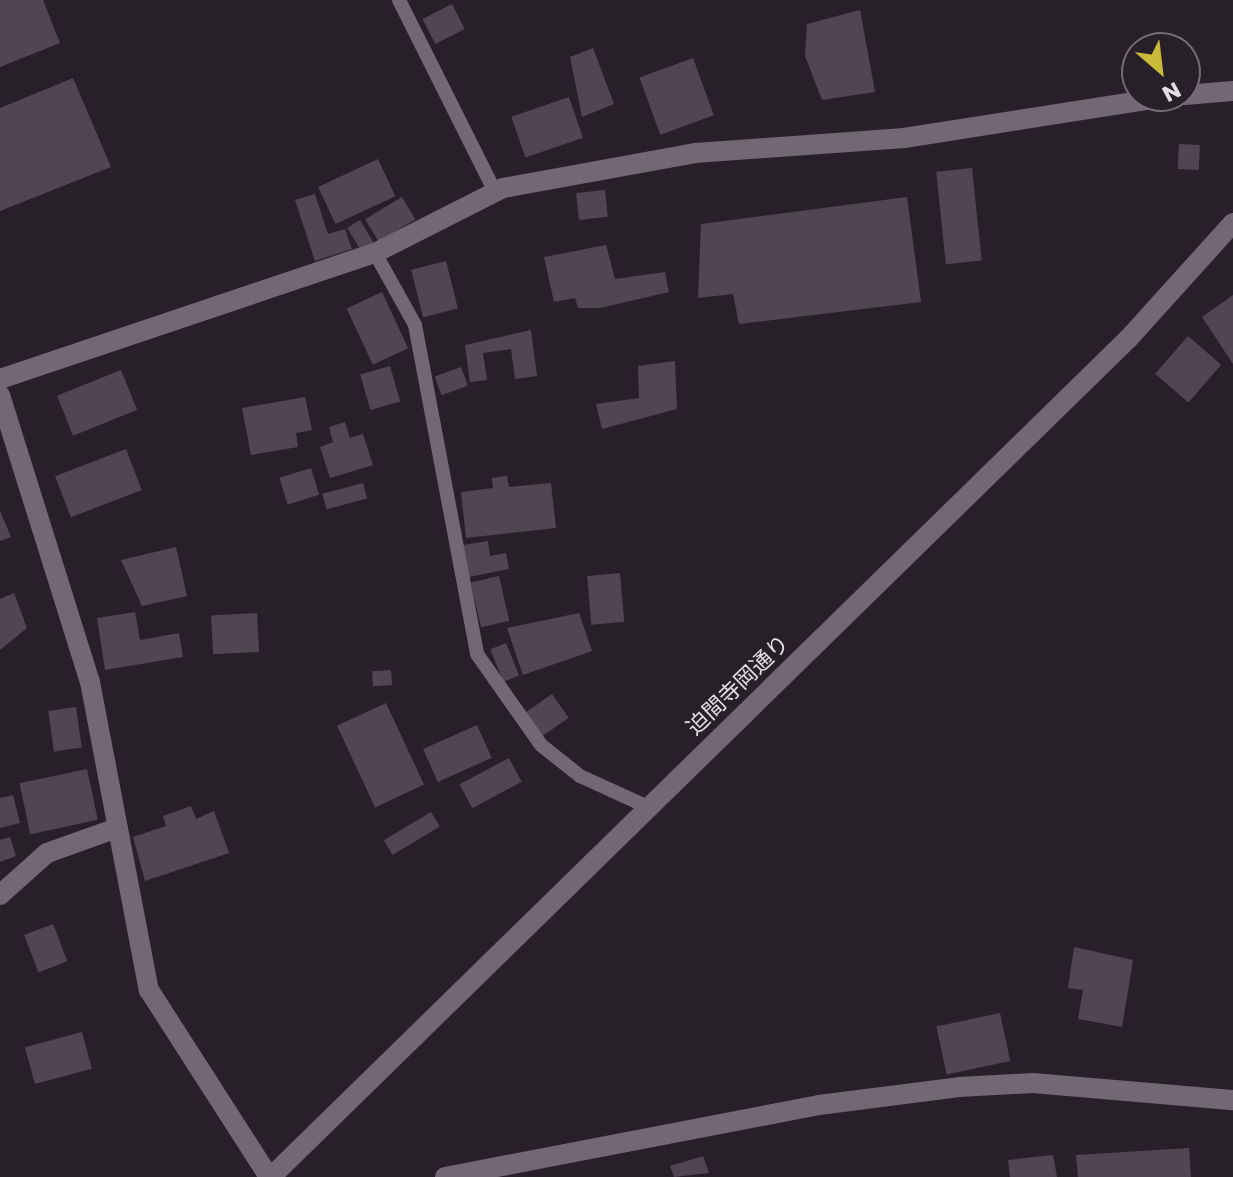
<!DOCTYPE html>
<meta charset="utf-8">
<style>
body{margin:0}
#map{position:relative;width:1233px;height:1177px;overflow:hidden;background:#282029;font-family:Poppins,"Noto Sans JP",sans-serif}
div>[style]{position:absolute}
.building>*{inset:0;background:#4f4651;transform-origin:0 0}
.service>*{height:14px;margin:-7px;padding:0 7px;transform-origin:7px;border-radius:7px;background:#726874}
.minor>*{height:20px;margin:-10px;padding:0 10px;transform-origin:10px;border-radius:10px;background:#726874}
.tertiary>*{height:20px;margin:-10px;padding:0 10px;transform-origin:10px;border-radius:10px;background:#726874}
span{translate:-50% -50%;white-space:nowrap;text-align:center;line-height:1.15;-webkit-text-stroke:6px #282029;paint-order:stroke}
.street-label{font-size:22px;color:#e3dde4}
.north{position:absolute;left:1121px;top:32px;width:80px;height:80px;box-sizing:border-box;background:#282029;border:2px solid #736c74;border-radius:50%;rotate:152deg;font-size:22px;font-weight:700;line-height:32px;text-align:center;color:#e3dde4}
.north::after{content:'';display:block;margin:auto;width:28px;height:36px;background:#caba3a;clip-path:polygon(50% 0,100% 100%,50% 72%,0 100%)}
</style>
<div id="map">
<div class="building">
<div style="clip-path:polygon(0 0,43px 0,60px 43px,0 67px)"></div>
<div style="left:452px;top:4px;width:28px;height:33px;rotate:63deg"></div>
<div style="clip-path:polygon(860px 10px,875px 92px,822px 100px,805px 56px,807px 24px)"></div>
<div style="clip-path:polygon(593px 48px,614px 104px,582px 117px,570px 57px)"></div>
<div style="left:693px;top:58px;width:61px;height:57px;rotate:70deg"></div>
<div style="clip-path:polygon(73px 78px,111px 167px,0 211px,0 108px)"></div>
<div style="left:569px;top:97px;width:43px;height:61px;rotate:71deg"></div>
<div style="left:1179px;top:144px;width:21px;height:25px;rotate:3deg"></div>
<div style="left:378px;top:159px;width:41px;height:66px;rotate:65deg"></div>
<div style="left:972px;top:168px;width:93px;height:36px;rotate:84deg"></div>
<div style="left:605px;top:190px;width:27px;height:29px;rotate:84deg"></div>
<div style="clip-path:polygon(315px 194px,328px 234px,345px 229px,352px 249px,315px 261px,295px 200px)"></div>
<div style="left:402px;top:197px;width:26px;height:43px;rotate:59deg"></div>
<div style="clip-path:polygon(907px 197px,921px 302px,739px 324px,733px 294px,698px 298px,701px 224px)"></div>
<div style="left:360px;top:220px;width:27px;height:15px;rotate:59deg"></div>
<div style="clip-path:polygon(606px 245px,615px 279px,665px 272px,669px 292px,600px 308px,578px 308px,575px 298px,554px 302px,544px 257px)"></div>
<div style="left:446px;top:261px;width:49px;height:36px;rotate:76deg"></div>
<div style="left:382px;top:292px;width:62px;height:39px;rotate:65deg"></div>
<div style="clip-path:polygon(1233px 295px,1233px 364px,1202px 317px)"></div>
<div style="clip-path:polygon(531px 330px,537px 376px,515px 379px,511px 349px,483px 353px,487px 380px,470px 382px,465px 345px)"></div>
<div style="left:1188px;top:336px;width:44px;height:50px;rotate:41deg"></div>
<div style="clip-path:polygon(675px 361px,677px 409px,602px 429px,596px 404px,639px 398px,638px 366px)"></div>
<div style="left:390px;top:366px;width:37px;height:31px;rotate:74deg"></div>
<div style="left:461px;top:367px;width:20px;height:28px;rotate:70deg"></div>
<div style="left:121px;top:370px;width:43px;height:69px;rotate:68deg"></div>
<div style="clip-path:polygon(305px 397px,312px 430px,296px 433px,298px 447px,251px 455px,242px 408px)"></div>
<div style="clip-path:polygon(345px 422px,350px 438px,363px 434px,373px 465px,330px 478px,320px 447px,333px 442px,329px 427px)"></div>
<div style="left:126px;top:449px;width:44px;height:76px;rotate:69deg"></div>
<div style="left:311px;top:468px;width:28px;height:33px;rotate:73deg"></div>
<div style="clip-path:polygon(507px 476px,509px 487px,551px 483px,556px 528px,466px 538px,461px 492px,493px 488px,492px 478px)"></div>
<div style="left:363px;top:483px;width:16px;height:42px;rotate:75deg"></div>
<div style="clip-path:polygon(0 511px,11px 537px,0 541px)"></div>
<div style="clip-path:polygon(488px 541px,490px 556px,506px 553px,509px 569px,469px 577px,463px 545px)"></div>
<div style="clip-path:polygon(176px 547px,187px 596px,142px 606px,121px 560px)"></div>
<div style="left:620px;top:573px;width:49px;height:33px;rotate:85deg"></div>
<div style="left:499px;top:576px;width:46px;height:29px;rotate:77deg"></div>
<div style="clip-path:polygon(14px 593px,27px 628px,0 650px,0 599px)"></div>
<div style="clip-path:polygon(135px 612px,140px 640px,179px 633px,183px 657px,105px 670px,97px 618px)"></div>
<div style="left:257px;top:613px;width:39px;height:46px;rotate:87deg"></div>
<div style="clip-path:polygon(579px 613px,592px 651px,523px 675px,507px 628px)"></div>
<div style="left:506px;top:643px;width:35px;height:17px;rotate:68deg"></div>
<div style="left:391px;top:670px;width:15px;height:19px;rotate:86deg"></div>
<div style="left:552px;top:694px;width:29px;height:35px;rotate:55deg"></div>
<div style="left:386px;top:703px;width:90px;height:54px;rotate:65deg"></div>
<div style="left:76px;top:707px;width:41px;height:28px;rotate:82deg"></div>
<div style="left:477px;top:725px;width:36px;height:59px;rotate:66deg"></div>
<div style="left:509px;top:758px;width:27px;height:56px;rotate:62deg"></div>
<div style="left:87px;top:769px;width:52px;height:69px;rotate:78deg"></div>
<div style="clip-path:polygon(13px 795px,20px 823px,0 828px,0 798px)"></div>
<div style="clip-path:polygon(191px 806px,196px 819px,214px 811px,229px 853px,145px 881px,133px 837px,166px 826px,163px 816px)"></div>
<div style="left:431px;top:812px;width:17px;height:55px;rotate:59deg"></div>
<div style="clip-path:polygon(10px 837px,16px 856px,0 862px,0 840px)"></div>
<div style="left:53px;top:924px;width:40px;height:31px;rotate:69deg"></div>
<div style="clip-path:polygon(1074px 947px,1133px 960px,1122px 1027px,1078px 1019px,1083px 990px,1068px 988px)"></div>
<div style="left:1000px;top:1013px;width:49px;height:65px;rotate:78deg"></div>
<div style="left:82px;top:1032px;width:38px;height:59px;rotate:75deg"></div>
<div style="clip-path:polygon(1189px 1148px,1191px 1177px,1078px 1177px,1076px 1155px)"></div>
<div style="clip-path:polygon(1053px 1155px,1057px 1177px,1010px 1177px,1008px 1160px)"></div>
<div style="clip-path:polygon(703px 1156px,709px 1173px,674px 1177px,670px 1166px)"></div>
</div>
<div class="service">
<div style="left:399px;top:0;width:215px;rotate:63.4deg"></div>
<div style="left:375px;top:253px;width:82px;rotate:60.9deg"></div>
<div style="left:415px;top:325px;width:335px;rotate:79.3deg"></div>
<div style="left:477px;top:654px;width:111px;rotate:54.9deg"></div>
<div style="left:541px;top:745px;width:50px;rotate:38.5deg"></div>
<div style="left:580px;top:776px;width:75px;rotate:24.5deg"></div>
</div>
<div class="minor">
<div style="left:1185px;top:95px;width:48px;rotate:-4.8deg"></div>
<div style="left:0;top:379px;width:396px;rotate:-18.6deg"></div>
<div style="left:375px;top:253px;width:144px;rotate:-26.9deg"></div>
<div style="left:503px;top:188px;width:195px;rotate:-10.3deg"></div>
<div style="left:695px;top:153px;width:210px;rotate:-4.1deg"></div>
<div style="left:904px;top:138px;width:272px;rotate:-8.9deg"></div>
<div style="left:0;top:395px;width:301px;rotate:72.6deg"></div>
<div style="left:90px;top:682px;width:314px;rotate:79.2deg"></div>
<div style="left:149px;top:990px;width:222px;rotate:57.3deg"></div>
<div style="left:0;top:895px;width:63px;rotate:-41.8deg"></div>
<div style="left:47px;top:853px;width:74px;rotate:-19.7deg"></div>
<div style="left:445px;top:1177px;width:381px;rotate:-10.9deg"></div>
<div style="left:819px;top:1105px;width:141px;rotate:-7.3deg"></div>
<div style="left:959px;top:1087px;width:74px;rotate:-3.1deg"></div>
<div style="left:1033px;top:1083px;width:201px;rotate:4.9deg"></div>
</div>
<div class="tertiary">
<div style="left:271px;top:1177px;width:1200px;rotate:-44.36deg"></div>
<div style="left:1129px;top:338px;width:155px;rotate:-47.9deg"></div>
</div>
<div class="street-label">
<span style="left:738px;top:685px;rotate:-44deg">迫間寺岡通り</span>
</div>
<div class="north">N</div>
</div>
